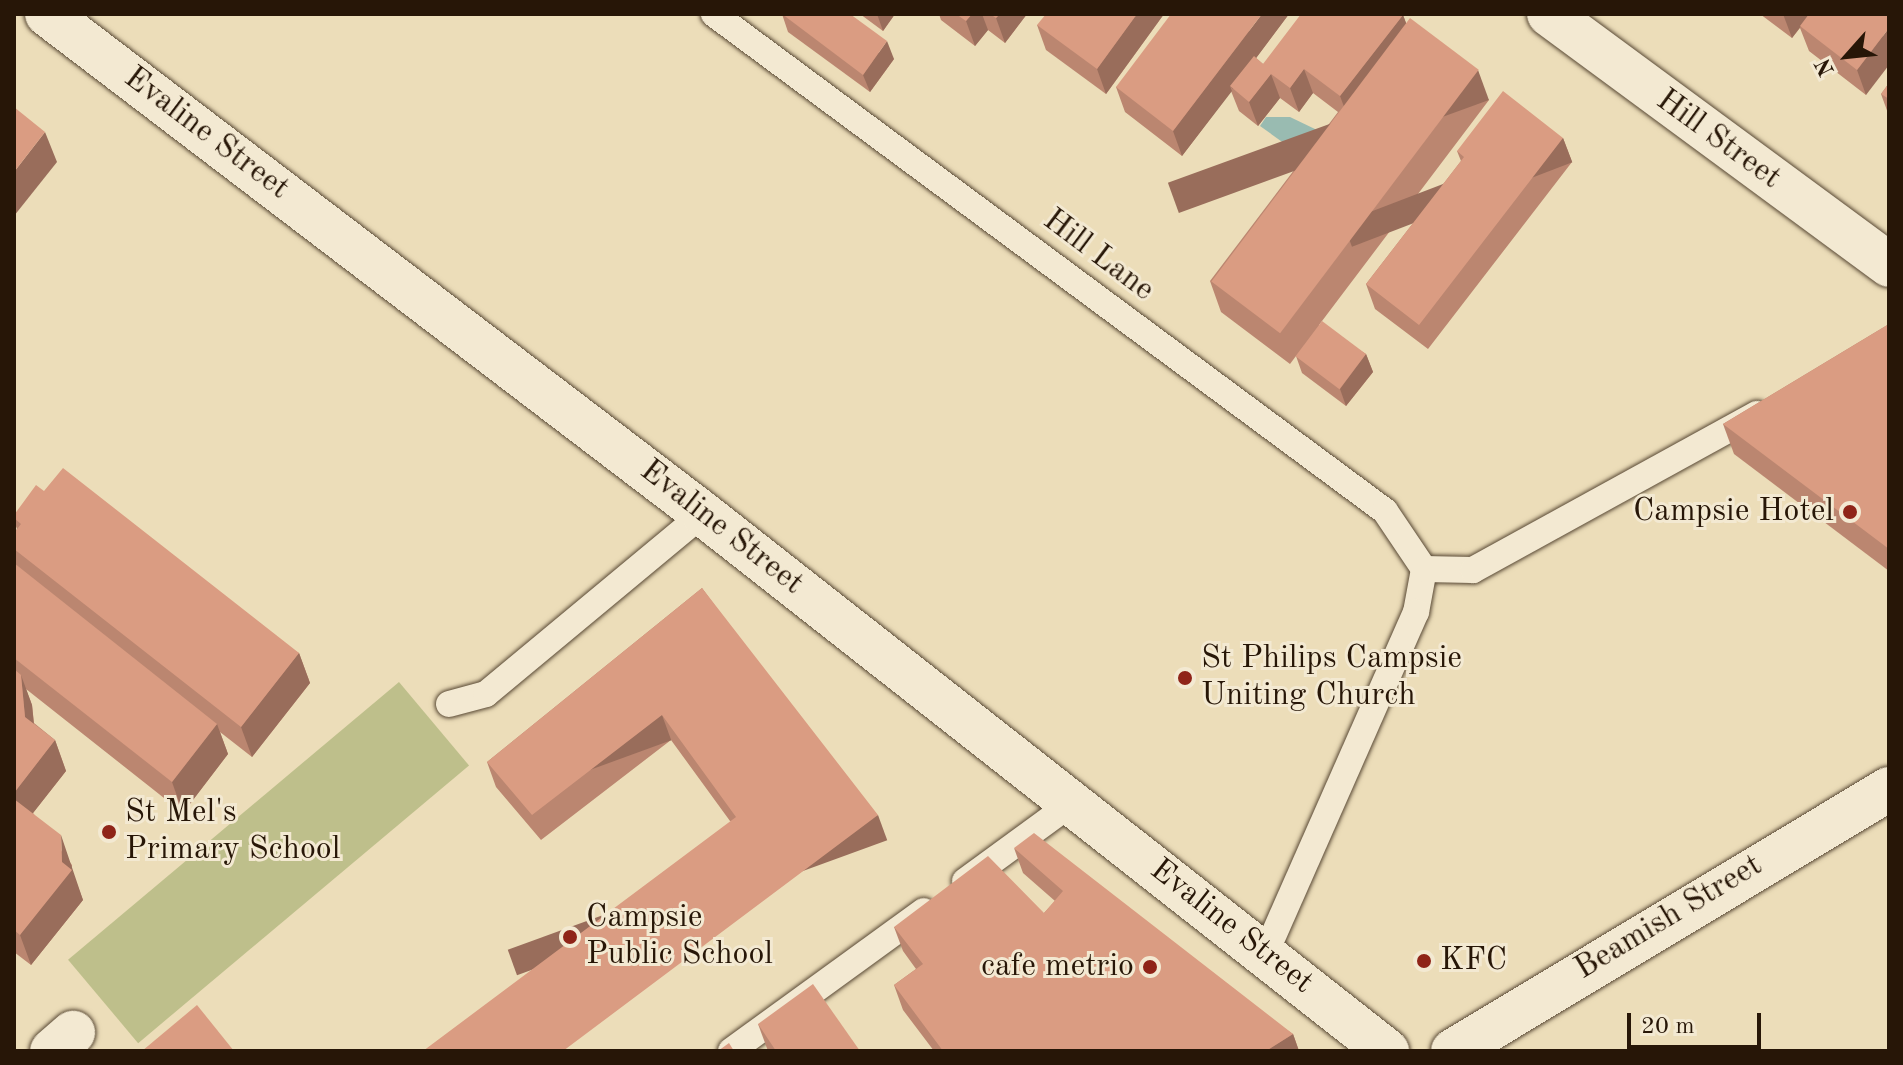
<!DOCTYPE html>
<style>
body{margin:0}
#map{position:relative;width:1903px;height:1065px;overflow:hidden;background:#ecddb9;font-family:"Old Standard TT",serif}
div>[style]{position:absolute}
.green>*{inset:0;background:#bebf8b;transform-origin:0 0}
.water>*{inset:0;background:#99bbb1}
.roads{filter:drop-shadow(0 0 2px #584834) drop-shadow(0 0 2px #584834)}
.service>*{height:26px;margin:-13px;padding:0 13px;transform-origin:13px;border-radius:13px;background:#f3e9d2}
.minor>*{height:44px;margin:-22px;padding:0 22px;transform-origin:22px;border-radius:22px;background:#f3e9d2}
.tertiary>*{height:44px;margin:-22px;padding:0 22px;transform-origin:22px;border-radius:22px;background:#f3e9d2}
.secondary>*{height:44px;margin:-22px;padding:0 22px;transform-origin:22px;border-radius:22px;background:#f3e9d2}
.wall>*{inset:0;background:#bb8670}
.shaded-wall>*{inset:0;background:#996d5b;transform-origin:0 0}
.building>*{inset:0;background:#da9c82;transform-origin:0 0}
.dots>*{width:22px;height:22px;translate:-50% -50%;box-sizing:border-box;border:4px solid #f3e9d2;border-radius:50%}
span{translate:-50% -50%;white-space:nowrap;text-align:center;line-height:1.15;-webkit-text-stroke:6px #f3e9d2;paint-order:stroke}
.street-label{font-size:32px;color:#271607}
.poi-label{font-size:32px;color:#271607}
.right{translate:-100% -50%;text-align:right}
.left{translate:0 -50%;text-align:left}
.frame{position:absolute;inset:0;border:16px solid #271607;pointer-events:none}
.north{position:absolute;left:1807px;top:16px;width:80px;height:80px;-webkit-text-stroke:6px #f3e9d2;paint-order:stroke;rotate:243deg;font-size:22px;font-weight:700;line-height:32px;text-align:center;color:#271607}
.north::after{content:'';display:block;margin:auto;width:28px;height:36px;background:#271607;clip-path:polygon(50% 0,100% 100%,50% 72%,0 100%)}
.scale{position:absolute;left:1627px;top:1013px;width:134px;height:36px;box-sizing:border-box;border:4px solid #271607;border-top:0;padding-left:10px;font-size:24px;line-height:28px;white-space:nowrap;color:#271607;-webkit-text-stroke:6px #f3e9d2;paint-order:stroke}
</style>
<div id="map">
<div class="green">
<div style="left:399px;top:682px;width:109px;height:432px;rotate:50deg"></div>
</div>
<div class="water">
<div style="clip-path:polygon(1266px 117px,1290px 117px,1317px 130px,1326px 147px,1313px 164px,1260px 126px)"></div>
</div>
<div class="roads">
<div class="service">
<div style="left:714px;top:14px;width:835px;rotate:36.53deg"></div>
<div style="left:1385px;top:511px;width:70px;rotate:56.1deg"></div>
<div style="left:1424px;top:569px;width:44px;rotate:100.5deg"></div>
<div style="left:1416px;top:612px;width:372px;rotate:113.8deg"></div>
<div style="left:1424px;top:569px;width:49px;rotate:1.2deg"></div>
<div style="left:1473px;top:570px;width:324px;rotate:-28.8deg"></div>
<div style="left:449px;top:704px;width:38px;rotate:-15deg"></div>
<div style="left:486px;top:694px;width:282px;rotate:-39.7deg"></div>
<div style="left:965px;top:881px;width:132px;rotate:-36.1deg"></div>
<div style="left:731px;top:1051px;width:238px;rotate:-36deg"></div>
</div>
<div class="minor">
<div style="left:1549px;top:14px;width:423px;rotate:36.4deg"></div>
<div style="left:52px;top:1051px;width:28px;rotate:-41deg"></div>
</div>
<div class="tertiary">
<div style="left:47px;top:14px;width:825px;rotate:37.31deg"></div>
<div style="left:703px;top:514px;width:870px;rotate:38.14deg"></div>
</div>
<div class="secondary">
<div style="left:1453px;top:1051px;width:509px;rotate:-31deg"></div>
</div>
</div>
<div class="wall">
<div style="clip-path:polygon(782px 14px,894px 59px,870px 92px,788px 32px)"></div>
<div style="clip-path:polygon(860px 14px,895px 14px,883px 31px)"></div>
<div style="clip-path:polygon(939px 14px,1027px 14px,1005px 43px,988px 30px,975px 46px,941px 20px)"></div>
<div style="clip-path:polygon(1164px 14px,1106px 94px,1046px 50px,1037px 25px)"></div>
<div style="clip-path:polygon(1289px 14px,1256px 58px,1263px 64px,1403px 15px,1406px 23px,1489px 100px,1319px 325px,1366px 354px,1373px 372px,1346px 406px,1302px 373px,1296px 356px,1290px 364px,1221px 312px,1210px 281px,1338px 112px,1313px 93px,1299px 112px,1280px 98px,1258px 126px,1239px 111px,1231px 91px,1182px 156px,1125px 112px,1116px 87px)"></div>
<div style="clip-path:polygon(1760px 14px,1889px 14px,1866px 95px,1809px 51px,1800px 28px,1792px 38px)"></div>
<div style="clip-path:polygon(1889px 83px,1889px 116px,1881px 94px)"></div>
<div style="clip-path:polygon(1563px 138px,1572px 162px,1428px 349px,1375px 309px,1366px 284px,1461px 161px,1457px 151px)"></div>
<div style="clip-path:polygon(1889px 324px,1889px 571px,1734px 454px,1723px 424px)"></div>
<div style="clip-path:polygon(14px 515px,299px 653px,310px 683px,252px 757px,220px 732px,228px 754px,183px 813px,26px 689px,32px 705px,34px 723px,55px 740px,66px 771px,33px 813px,72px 865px,72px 871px,83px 900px,31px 965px,14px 952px,14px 533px,17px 529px,14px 521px)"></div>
<div style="clip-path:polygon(702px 588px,887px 840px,730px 821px,671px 740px,541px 840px,496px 787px,487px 762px)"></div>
<div style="clip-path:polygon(1014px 848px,1293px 1034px,1299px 1051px,934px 1051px,903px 1010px,894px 985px,916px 969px,903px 951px,894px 927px,1044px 913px,1055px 901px,1023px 873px)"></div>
<div style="clip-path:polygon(758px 1024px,860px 1051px,768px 1051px)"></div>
</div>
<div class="shaded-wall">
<div style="clip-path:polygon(877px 14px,895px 14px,883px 31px)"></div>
<div style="clip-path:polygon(972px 14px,982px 14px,988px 30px,975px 46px,966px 21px)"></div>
<div style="clip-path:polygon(1000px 14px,1027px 14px,1005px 43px,996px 18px)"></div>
<div style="clip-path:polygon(1137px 14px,1164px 14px,1106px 94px,1097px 69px)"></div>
<div style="clip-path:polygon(1262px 14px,1289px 14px,1233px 89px,1230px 86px,1232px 91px,1182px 156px,1173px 131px)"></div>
<div style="clip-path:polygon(1783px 14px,1810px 14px,1792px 38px)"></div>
<div style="clip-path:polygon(1403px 15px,1412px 39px,1349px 120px,1340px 96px)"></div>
<div style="clip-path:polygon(1889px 28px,1889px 65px,1866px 95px,1857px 70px)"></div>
<div style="clip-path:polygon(887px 41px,894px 59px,870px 92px,863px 75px)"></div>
<div style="clip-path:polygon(1304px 69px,1313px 93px,1299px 112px,1290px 88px)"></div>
<div style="left:1478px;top:70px;width:32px;height:330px;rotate:70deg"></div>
<div style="clip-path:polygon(1271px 74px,1280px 98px,1258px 126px,1249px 102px)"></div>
<div style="clip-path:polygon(45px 132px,57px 162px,14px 216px,14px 172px)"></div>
<div style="left:1563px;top:138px;width:26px;height:236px;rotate:69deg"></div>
<div style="clip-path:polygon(1366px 354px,1373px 372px,1346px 406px,1340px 389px)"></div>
<div style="clip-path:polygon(299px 653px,310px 683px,252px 757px,241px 727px)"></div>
<div style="clip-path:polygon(21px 675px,32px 705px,36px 747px,25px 717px)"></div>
<div style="left:662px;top:715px;width:27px;height:164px;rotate:70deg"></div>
<div style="clip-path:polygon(217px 724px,228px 754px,183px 813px,172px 782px)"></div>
<div style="clip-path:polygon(55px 740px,66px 771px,22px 827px,14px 805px,14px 793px)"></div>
<div style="left:878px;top:815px;width:27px;height:394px;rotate:70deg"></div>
<div style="clip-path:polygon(61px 835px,83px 900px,31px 965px,20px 935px,62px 862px)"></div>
<div style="clip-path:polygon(1293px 1034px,1299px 1051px,1266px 1051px)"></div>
</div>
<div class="building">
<div style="clip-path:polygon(782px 14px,850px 14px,887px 41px,863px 75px)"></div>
<div style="clip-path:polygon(956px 14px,972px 14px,966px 21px)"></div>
<div style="clip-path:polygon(990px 14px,1000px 14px,996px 18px)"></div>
<div style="clip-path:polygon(1046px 14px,1137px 14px,1097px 69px,1037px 25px)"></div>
<div style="clip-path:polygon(1171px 14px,1262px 14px,1173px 131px,1116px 87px)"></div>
<div style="clip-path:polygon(1301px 14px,1402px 14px,1403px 15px,1340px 96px,1304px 69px,1290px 88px,1271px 74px,1249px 102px,1230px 86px,1254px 56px,1263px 64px)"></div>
<div style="clip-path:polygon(1809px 14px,1889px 14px,1889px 28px,1857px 70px,1800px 26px)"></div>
<div style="left:1410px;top:18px;width:86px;height:330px;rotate:37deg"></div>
<div style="clip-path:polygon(1889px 83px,1889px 99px,1881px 94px)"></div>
<div style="clip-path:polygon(1503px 91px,1563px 138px,1419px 325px,1366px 284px,1464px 157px,1457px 151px)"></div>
<div style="clip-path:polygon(14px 107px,45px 132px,14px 172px)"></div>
<div style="left:1322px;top:321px;width:55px;height:44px;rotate:37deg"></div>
<div style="clip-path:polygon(1889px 324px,1889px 549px,1723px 424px)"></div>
<div style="clip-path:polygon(63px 468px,299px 653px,241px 727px,14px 549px,14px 533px,21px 524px,14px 518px,14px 515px,36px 485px,44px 491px)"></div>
<div style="clip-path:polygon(14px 563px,217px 724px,172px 782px,14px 658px)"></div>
<div style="clip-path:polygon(702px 588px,878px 815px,563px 1051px,423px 1051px,736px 817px,662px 715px,532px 815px,487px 762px)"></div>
<div style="clip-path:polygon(14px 669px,21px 675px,25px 717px,55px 740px,14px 793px)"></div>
<div style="clip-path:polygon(14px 799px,61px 835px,62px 862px,72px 870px,20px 935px,14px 930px)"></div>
<div style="clip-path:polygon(1034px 833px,1293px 1034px,1266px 1051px,943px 1051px,894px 985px,923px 964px,894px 927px,988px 856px,1044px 913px,1063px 891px,1014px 848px)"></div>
<div style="clip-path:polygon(813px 984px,860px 1051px,776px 1051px,758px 1024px)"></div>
<div style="clip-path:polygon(197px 1005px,234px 1051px,142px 1051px)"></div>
<div style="clip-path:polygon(729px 1043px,734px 1051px,718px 1051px)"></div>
</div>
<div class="dots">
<div style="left:1850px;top:512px;background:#8f2418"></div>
<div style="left:1185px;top:678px;background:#8f2418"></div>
<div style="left:109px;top:832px;background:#8f2418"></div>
<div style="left:570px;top:937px;background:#8f2418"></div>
<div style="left:1424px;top:961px;background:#8f2418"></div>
<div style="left:1150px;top:967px;background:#8f2418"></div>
</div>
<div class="street-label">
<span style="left:206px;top:134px;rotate:37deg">Evaline Street</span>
<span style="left:1718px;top:140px;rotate:36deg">Hill Street</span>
<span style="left:1098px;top:256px;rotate:37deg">Hill Lane</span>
<span style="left:721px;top:528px;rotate:38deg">Evaline Street</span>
<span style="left:1669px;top:918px;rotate:-31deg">Beamish Street</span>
<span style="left:1231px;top:927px;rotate:38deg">Evaline Street</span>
</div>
<div class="poi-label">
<span class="right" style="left:1834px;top:512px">Campsie Hotel</span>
<span class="left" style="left:1201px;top:678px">St Philips Campsie<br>Uniting Church</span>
<span class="left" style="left:125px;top:832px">St Mel's<br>Primary School</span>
<span class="left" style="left:586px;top:937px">Campsie<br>Public School</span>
<span class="left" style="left:1440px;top:961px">KFC</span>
<span class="right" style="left:1134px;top:967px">cafe metrio</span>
</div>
<div class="frame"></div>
<div class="north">N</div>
<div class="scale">20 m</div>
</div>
